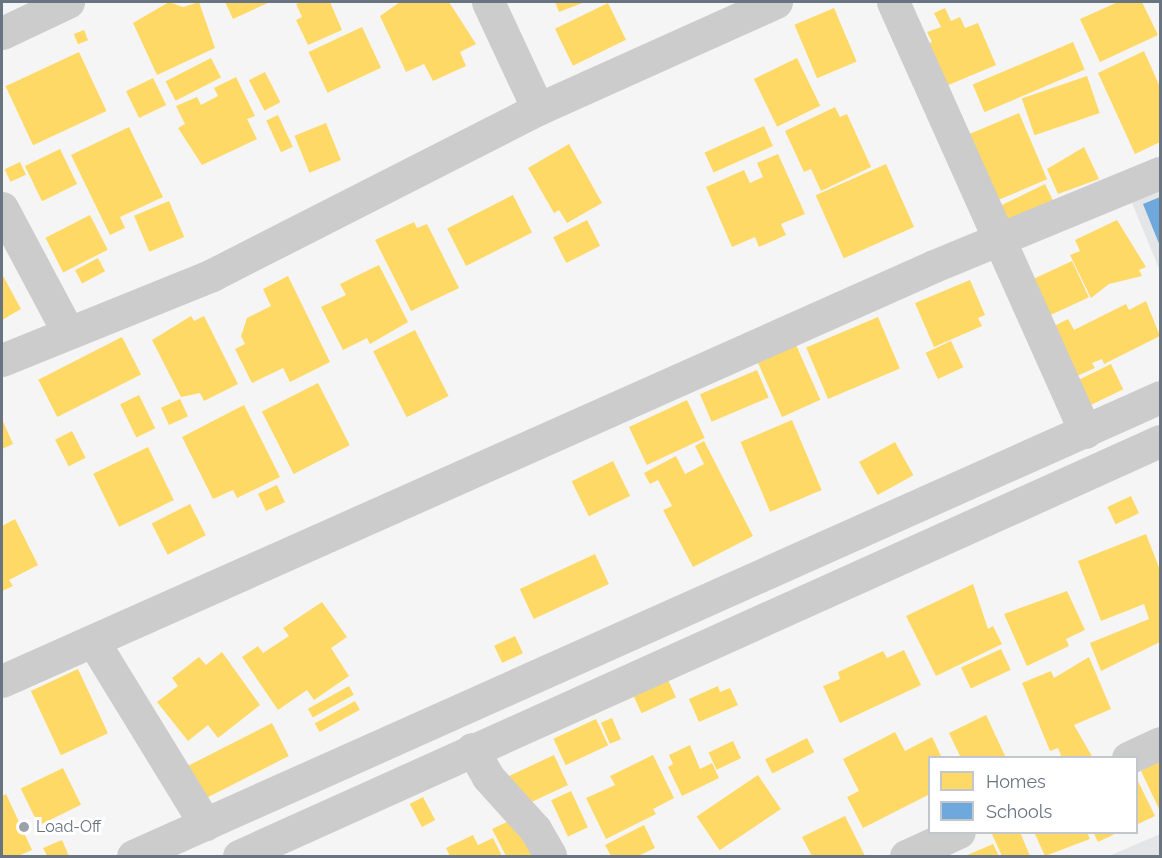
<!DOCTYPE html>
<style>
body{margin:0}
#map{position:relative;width:1162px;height:858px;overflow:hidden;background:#f5f5f5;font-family:Raleway,sans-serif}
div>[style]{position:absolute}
.built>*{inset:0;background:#e4e5e6}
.homes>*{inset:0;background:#ffd966;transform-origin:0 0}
.schools>*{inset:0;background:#6fa8dc}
.minor>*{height:33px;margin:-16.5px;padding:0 16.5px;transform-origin:16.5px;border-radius:16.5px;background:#cccccd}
.dots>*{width:16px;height:16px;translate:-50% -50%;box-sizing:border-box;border:3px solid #fff;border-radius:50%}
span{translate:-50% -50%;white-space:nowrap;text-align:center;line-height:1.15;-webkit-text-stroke:6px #fff;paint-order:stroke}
.poi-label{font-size:16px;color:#697481}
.left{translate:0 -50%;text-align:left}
.frame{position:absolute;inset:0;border:3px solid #697481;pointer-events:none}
.legend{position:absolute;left:928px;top:756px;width:210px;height:78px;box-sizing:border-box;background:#fff;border:2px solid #c3c7cd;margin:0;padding:8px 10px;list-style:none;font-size:18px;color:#697481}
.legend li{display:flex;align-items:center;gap:12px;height:30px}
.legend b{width:30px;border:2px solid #c3c7cd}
</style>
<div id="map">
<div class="built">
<div style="clip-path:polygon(1160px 186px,1160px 271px,1130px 198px)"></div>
<div style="clip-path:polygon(1160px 834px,1160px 856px,1109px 856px)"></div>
</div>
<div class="homes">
<div style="clip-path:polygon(169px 2px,183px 7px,199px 2px,215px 48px,157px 75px,133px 23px)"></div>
<div style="clip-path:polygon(225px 2px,270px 2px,233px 19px)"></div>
<div style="clip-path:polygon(302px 2px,330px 2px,342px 30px,308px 45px,296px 20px,302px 17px,296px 4px)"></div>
<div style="clip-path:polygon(400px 2px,449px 2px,476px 44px,460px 52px,466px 66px,433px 81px,424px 64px,406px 72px,380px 16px)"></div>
<div style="clip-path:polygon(555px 2px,585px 2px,559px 12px)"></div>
<div style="clip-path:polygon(1118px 2px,1142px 2px,1158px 35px,1100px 62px,1080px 19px)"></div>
<div style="left:608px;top:3px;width:41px;height:59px;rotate:64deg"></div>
<div style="left:834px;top:8px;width:58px;height:43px;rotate:67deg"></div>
<div style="clip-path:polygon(945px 8px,951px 21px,960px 17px,965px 28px,978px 23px,996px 65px,939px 89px,922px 46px,932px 42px,927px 32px,941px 27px,934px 13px)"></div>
<div style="left:362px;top:27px;width:45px;height:59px;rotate:65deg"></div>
<div style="left:84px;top:30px;width:11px;height:11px;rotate:68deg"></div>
<div style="left:1073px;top:42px;width:30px;height:109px;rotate:67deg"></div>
<div style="clip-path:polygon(1144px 51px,1160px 87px,1160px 142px,1135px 154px,1098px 73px)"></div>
<div style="left:79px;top:52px;width:65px;height:81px;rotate:65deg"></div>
<div style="left:211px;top:58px;width:22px;height:51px;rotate:63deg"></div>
<div style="left:797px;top:58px;width:53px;height:48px;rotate:64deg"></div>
<div style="left:265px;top:72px;width:34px;height:18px;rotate:63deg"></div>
<div style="left:1087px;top:76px;width:39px;height:69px;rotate:71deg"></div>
<div style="clip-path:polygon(236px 77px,255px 116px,247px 119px,257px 139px,202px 165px,178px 128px,185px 124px,176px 106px,197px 97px,201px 105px,218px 96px,214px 88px)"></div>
<div style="left:153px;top:78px;width:30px;height:30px;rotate:64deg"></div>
<div style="clip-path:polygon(835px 107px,840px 117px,847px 114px,871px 167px,821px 191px,811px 169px,804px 172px,785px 131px)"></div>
<div style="left:1019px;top:113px;width:72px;height:57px;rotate:67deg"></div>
<div style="left:278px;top:115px;width:35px;height:13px;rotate:65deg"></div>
<div style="left:326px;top:123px;width:40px;height:34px;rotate:68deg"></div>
<div style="left:764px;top:126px;width:22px;height:65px;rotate:66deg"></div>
<div style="clip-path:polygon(129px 127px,163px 197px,120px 217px,125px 228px,110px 235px,71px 155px)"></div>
<div style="clip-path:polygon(569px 144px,602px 203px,567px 223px,559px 210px,554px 213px,528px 168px)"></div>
<div style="clip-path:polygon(1084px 147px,1099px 179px,1058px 194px,1047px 169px)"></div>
<div style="left:60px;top:149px;width:39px;height:39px;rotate:64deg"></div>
<div style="clip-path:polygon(778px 154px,805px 214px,781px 224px,786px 235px,759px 247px,755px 237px,732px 247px,706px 187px,744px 170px,750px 183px,763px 177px,757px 163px)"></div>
<div style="left:20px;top:162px;width:14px;height:17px;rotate:65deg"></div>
<div style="left:886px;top:164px;width:69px;height:77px;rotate:66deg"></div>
<div style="left:1045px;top:184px;width:28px;height:55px;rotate:64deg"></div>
<div style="left:513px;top:195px;width:42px;height:74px;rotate:63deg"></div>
<div style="left:169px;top:201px;width:39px;height:38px;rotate:67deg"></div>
<div style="left:90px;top:215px;width:39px;height:50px;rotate:63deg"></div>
<div style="left:587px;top:220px;width:29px;height:38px;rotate:63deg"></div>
<div style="clip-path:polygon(1117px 220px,1146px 267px,1139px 270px,1142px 276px,1109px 284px,1091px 298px,1070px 255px,1080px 251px,1075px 240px)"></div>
<div style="clip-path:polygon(414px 222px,417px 228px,427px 224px,459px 288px,411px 311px,375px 240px)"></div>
<div style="left:98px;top:258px;width:15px;height:26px;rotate:62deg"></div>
<div style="left:1072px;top:261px;width:40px;height:47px;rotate:65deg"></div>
<div style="clip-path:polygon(379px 265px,408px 322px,370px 344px,367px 338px,343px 350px,321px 307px,346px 295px,340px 284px)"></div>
<div style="clip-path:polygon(2px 274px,21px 309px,2px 320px)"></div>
<div style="clip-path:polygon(288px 276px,330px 362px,290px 382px,283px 368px,252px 383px,235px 349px,245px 344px,241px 336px,247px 318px,271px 306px,263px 289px)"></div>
<div style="clip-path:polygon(970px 280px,985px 315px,978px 318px,982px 326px,934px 347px,915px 303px)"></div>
<div style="clip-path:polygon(1146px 301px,1160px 336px,1104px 364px,1102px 359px,1092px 363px,1095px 368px,1077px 376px,1052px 327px,1068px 319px,1074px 330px,1126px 304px,1129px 310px)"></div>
<div style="clip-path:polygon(191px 316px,194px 321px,204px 316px,238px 384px,204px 401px,200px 393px,181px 397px,152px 340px)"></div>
<div style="left:878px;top:317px;width:56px;height:78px;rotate:67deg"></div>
<div style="left:415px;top:330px;width:74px;height:47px;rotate:63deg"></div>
<div style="left:122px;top:337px;width:42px;height:94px;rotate:63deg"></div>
<div style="left:951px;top:341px;width:29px;height:28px;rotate:65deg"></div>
<div style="left:796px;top:345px;width:60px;height:42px;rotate:66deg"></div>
<div style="left:1111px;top:364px;width:28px;height:38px;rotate:64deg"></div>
<div style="left:757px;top:370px;width:30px;height:62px;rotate:67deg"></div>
<div style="left:318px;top:383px;width:70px;height:63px;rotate:63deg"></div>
<div style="left:139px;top:395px;width:37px;height:21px;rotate:64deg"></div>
<div style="left:180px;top:399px;width:19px;height:21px;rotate:65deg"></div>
<div style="left:687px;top:400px;width:42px;height:64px;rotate:65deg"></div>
<div style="clip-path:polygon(244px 405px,280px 477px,237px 498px,233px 490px,213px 499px,182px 437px)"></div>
<div style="clip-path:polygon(2px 419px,13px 444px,2px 449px)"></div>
<div style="left:792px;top:420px;width:76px;height:56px;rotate:67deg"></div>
<div style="left:72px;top:431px;width:30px;height:19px;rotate:63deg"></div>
<div style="clip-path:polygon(704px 441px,753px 536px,693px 567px,663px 510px,672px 506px,658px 480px,650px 484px,644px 473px,676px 456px,685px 474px,704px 464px,695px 446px)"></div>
<div style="left:895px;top:442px;width:38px;height:41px;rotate:61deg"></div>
<div style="left:148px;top:447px;width:59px;height:61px;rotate:64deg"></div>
<div style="left:613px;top:461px;width:39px;height:46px;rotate:64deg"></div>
<div style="left:277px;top:485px;width:19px;height:21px;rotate:65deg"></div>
<div style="left:1131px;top:496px;width:19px;height:26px;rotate:65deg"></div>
<div style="left:190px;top:504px;width:35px;height:43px;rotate:63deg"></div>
<div style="clip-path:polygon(15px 519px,38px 565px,9px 580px,13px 586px,2px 591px,2px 526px)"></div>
<div style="clip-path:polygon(1146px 534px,1160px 570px,1160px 642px,1101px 671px,1090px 643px,1149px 619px,1144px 604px,1101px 621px,1078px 561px)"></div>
<div style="left:595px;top:554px;width:33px;height:83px;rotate:65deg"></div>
<div style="clip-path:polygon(973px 584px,988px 629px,993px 626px,1002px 644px,936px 676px,906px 616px)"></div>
<div style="clip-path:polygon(1067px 591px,1085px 630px,1066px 639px,1069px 646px,1027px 666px,1004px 614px)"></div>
<div style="clip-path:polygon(322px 602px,347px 637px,331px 648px,349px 676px,314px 700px,307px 690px,278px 710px,242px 657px,258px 646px,263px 653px,289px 636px,283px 628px)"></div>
<div style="left:515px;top:636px;width:19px;height:23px;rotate:65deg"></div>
<div style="left:1001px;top:649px;width:23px;height:44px;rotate:65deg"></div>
<div style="clip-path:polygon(904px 650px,921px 685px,840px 723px,823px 686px,840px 679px,838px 672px,883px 651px,887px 658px)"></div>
<div style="clip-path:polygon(222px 652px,260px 705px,218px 738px,208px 725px,188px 741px,157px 702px,178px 686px,172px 678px,199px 657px,206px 665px)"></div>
<div style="clip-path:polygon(1089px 657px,1111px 709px,1074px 725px,1093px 758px,1062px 758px,1058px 748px,1050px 751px,1022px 683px,1051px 671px,1054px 678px)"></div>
<div style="left:78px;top:669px;width:71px;height:52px;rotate:65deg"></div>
<div style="left:668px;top:680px;width:19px;height:38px;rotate:65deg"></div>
<div style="left:349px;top:686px;width:10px;height:47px;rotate:61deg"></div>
<div style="clip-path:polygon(718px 686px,720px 692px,730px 688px,738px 705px,699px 722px,689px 699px)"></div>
<div style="left:355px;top:701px;width:10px;height:46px;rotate:61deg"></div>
<div style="clip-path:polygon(986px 715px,1006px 758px,961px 758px,949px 733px)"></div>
<div style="left:612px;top:718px;width:23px;height:12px;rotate:67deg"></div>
<div style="left:596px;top:719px;width:29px;height:47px;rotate:65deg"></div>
<div style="left:272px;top:723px;width:37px;height:102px;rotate:63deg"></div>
<div style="clip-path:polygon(895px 732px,905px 751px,932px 737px,942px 758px,930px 758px,930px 794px,863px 828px,847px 797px,859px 791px,843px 759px)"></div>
<div style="left:807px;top:738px;width:16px;height:47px;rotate:63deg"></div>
<div style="left:733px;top:741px;width:19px;height:27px;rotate:65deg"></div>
<div style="clip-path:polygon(690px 745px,700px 769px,712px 763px,719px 778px,682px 796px,668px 767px,673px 764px,669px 755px)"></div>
<div style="left:554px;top:755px;width:33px;height:52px;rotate:65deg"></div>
<div style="clip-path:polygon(653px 755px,674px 798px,653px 809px,656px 814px,606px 839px,586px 798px,615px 785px,610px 776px)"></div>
<div style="clip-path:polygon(1160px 760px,1160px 811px,1141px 771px)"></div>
<div style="left:63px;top:768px;width:41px;height:47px;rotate:64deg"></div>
<div style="left:758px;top:775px;width:41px;height:74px;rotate:56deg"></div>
<div style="clip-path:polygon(1136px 777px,1155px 816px,1136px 825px)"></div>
<div style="left:571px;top:791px;width:40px;height:22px;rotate:65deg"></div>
<div style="clip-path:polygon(6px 794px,32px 850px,18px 856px,2px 856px,2px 796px)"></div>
<div style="left:423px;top:797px;width:26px;height:15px;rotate:62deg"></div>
<div style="clip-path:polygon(522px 815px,542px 856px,506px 856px,492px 829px)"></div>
<div style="clip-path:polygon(845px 816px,865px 856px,812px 856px,802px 837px)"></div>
<div style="clip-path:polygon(644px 825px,655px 848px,638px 856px,611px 856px,605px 845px)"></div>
<div style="clip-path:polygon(991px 832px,1020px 832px,1030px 856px,1002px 856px)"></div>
<div style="clip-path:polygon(1034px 832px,1087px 832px,1090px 839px,1045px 856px)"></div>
<div style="clip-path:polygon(1093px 832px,1119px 832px,1098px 842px)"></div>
<div style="clip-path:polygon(473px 835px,478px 845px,493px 838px,502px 856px,450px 856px,446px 848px)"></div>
<div style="clip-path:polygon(62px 840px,69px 856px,47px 856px,43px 848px)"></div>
<div style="clip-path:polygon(993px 844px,999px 856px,965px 856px)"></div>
</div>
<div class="schools">
<div style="clip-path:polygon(1160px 197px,1160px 246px,1143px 204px)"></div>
</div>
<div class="minor">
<div style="left:488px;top:2px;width:118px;rotate:65deg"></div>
<div style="left:893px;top:2px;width:471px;rotate:65.9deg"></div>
<div style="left:2px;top:33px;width:73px;rotate:-25.2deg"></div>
<div style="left:2px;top:208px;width:140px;rotate:62deg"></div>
<div style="left:2px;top:360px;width:227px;rotate:-22deg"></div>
<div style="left:212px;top:275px;width:366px;rotate:-27deg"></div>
<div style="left:538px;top:109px;width:261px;rotate:-24.2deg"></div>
<div style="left:93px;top:641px;width:215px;rotate:58.5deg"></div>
<div style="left:2px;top:681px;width:1020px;rotate:-24deg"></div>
<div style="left:934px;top:266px;width:244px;rotate:-22.4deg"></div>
<div style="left:472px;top:749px;width:32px;rotate:60deg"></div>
<div style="left:488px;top:777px;width:70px;rotate:47.9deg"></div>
<div style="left:535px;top:829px;width:30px;rotate:60deg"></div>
<div style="left:1128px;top:758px;width:35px;rotate:-25deg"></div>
<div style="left:133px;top:856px;width:1125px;rotate:-24.08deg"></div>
<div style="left:239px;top:856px;width:1010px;rotate:-24.26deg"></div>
<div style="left:906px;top:856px;width:58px;rotate:-24.4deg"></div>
</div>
<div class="dots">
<div style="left:24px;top:827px;background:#9aa1aa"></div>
</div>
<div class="poi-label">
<span class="left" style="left:36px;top:827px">Load-Off</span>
</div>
<div class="frame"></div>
<ul class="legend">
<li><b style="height:16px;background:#ffd966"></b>Homes</li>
<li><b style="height:16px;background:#6fa8dc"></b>Schools</li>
</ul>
</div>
